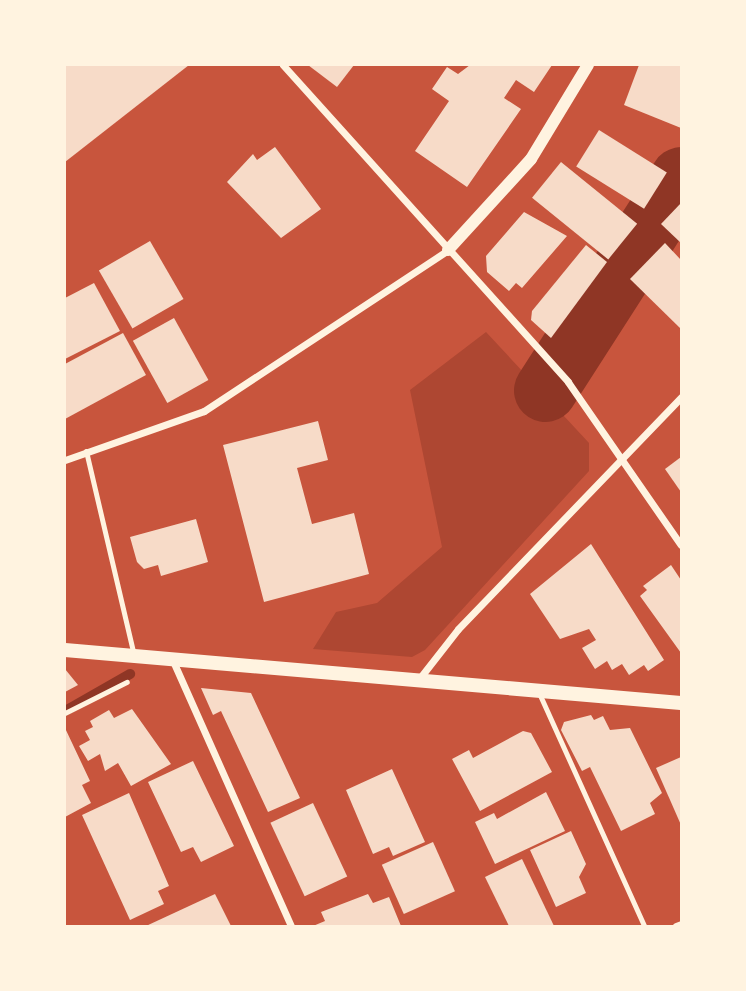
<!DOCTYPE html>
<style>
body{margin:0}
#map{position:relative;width:746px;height:991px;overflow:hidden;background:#c8553d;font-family:Arial,sans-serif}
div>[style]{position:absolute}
.green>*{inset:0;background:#ae4732}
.stream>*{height:10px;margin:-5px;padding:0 5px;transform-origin:5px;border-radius:5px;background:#8f3625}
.river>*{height:63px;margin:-31.5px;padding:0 31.5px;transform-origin:31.5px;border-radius:31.5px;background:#8f3625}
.building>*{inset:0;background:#f7dbc8;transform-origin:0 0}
.path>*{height:4.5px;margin:-2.25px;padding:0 2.25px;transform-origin:2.25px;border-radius:2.25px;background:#fff3e0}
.service>*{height:5px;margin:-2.5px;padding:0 2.5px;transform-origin:2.5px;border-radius:2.5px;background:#fff3e0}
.minor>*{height:7px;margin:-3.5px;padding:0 3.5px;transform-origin:3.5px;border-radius:3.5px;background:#fff3e0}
.tertiary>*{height:12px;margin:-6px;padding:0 6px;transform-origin:6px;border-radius:6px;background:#fff3e0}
.secondary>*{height:14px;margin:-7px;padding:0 7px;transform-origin:7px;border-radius:7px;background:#fff3e0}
span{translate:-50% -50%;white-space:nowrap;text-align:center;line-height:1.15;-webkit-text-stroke:6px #fff3e0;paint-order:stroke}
.frame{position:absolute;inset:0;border:66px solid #fff3e0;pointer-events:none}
</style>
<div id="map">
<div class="green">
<div style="clip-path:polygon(486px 332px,589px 443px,589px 471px,425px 650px,412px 657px,313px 649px,336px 612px,377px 603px,442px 547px,410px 390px)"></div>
</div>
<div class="stream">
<div style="left:65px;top:711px;width:75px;rotate:-29.6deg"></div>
</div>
<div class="river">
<div style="left:545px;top:390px;width:252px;rotate:-57.3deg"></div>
</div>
<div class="building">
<div style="clip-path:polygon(65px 65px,189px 65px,65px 162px)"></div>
<div style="clip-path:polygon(308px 65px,354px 65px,337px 87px)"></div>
<div style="clip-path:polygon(470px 65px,552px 65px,534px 92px,516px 80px,504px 98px,521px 109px,467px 187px,415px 151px,449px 101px,432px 89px,447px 67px,458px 74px)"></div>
<div style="clip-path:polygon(639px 65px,681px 65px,681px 128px,624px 105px)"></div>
<div style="left:599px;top:130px;width:80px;height:43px;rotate:32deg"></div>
<div style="clip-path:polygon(275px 147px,321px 209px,281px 238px,227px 182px,253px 154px,257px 160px)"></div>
<div style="left:561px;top:162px;width:98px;height:46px;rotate:39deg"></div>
<div style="clip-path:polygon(681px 203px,681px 243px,661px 224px)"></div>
<div style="clip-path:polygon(524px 212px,567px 236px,522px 288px,516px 283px,509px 291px,487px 272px,486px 256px)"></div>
<div style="left:150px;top:241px;width:67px;height:59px;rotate:60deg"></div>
<div style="clip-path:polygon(665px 243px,681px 260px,681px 329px,630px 279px)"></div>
<div style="clip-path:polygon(586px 245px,607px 262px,551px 338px,531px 320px,532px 311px)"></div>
<div style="clip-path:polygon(94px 283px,120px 331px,65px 359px,65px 298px)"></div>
<div style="left:174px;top:318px;width:71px;height:47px;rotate:61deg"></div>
<div style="clip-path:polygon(123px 333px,146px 375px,65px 419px,65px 364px)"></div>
<div style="clip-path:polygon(318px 421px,328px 460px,297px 468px,312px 524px,354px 513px,369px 574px,264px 602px,223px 445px)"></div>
<div style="clip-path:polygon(681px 457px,681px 492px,665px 469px)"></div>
<div style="clip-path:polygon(196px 519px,208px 562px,161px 576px,158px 565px,144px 569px,137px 562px,130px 537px)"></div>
<div style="clip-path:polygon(591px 544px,664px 660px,648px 671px,644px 665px,629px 675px,622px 664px,612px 670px,607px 661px,595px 669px,582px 648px,596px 640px,589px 629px,560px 639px,530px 594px)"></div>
<div style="clip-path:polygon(671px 565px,681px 580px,681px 653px,640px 596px,647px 590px,643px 586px)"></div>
<div style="clip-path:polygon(65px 669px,78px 685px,65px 692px)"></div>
<div style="clip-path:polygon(201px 688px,251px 693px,300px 798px,268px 812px,221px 711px,213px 715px)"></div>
<div style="clip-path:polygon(132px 709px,171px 764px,131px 786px,118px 763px,105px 771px,100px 754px,88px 761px,79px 746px,90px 740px,85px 731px,93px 727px,90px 721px,109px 710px,114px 718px)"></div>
<div style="clip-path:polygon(591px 715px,594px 720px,603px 716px,610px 730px,630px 728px,662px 793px,650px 803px,655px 814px,621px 831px,590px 767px,582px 771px,561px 730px,564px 722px)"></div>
<div style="clip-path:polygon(65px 728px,90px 781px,82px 785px,91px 803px,65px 817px)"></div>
<div style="clip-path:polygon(523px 731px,531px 733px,552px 772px,480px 811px,452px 759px,469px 750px,473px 758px)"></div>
<div style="clip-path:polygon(681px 757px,681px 825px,656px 768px)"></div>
<div style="clip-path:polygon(193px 761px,234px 846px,201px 862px,193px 847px,181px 852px,148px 782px)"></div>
<div style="clip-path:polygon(392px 769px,425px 842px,393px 856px,389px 847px,373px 854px,346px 790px)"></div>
<div style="clip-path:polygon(546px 792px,565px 831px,495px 864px,475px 822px,494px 813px,497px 819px)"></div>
<div style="clip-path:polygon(129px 793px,169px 886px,158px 891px,164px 904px,130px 920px,82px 815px)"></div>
<div style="left:313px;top:803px;width:81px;height:47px;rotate:65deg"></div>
<div style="clip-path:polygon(571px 831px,586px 864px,579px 877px,586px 893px,556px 907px,530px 850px)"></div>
<div style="left:433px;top:842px;width:54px;height:56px;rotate:66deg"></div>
<div style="clip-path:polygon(522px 859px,554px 926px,509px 926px,485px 877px)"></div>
<div style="clip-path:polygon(215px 894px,231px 926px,146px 926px)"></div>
<div style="clip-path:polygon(368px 894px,373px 903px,389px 897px,401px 926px,313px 926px,325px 921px,321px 912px)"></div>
</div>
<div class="path">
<div style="left:65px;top:713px;width:69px;rotate:-26.6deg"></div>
</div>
<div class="service">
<div style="left:86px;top:451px;width:211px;rotate:76.8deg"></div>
<div style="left:539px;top:693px;width:256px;rotate:65.7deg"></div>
</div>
<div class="minor">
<div style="left:283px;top:65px;width:426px;rotate:48deg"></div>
<div style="left:568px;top:382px;width:198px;rotate:55.3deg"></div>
<div style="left:65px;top:460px;width:147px;rotate:-19.4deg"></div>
<div style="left:204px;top:411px;width:292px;rotate:-33.4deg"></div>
<div style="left:173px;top:661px;width:290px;rotate:66deg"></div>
<div style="left:419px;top:679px;width:63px;rotate:-52deg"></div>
<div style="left:458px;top:629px;width:322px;rotate:-46.1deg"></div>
<div style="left:676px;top:926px;width:5px;rotate:-22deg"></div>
</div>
<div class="tertiary">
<div style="left:448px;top:250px;width:123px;rotate:-47.6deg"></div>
<div style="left:531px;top:159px;width:110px;rotate:-58.8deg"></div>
</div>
<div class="secondary">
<div style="left:65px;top:650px;width:618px;rotate:4.92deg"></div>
</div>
<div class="frame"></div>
</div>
